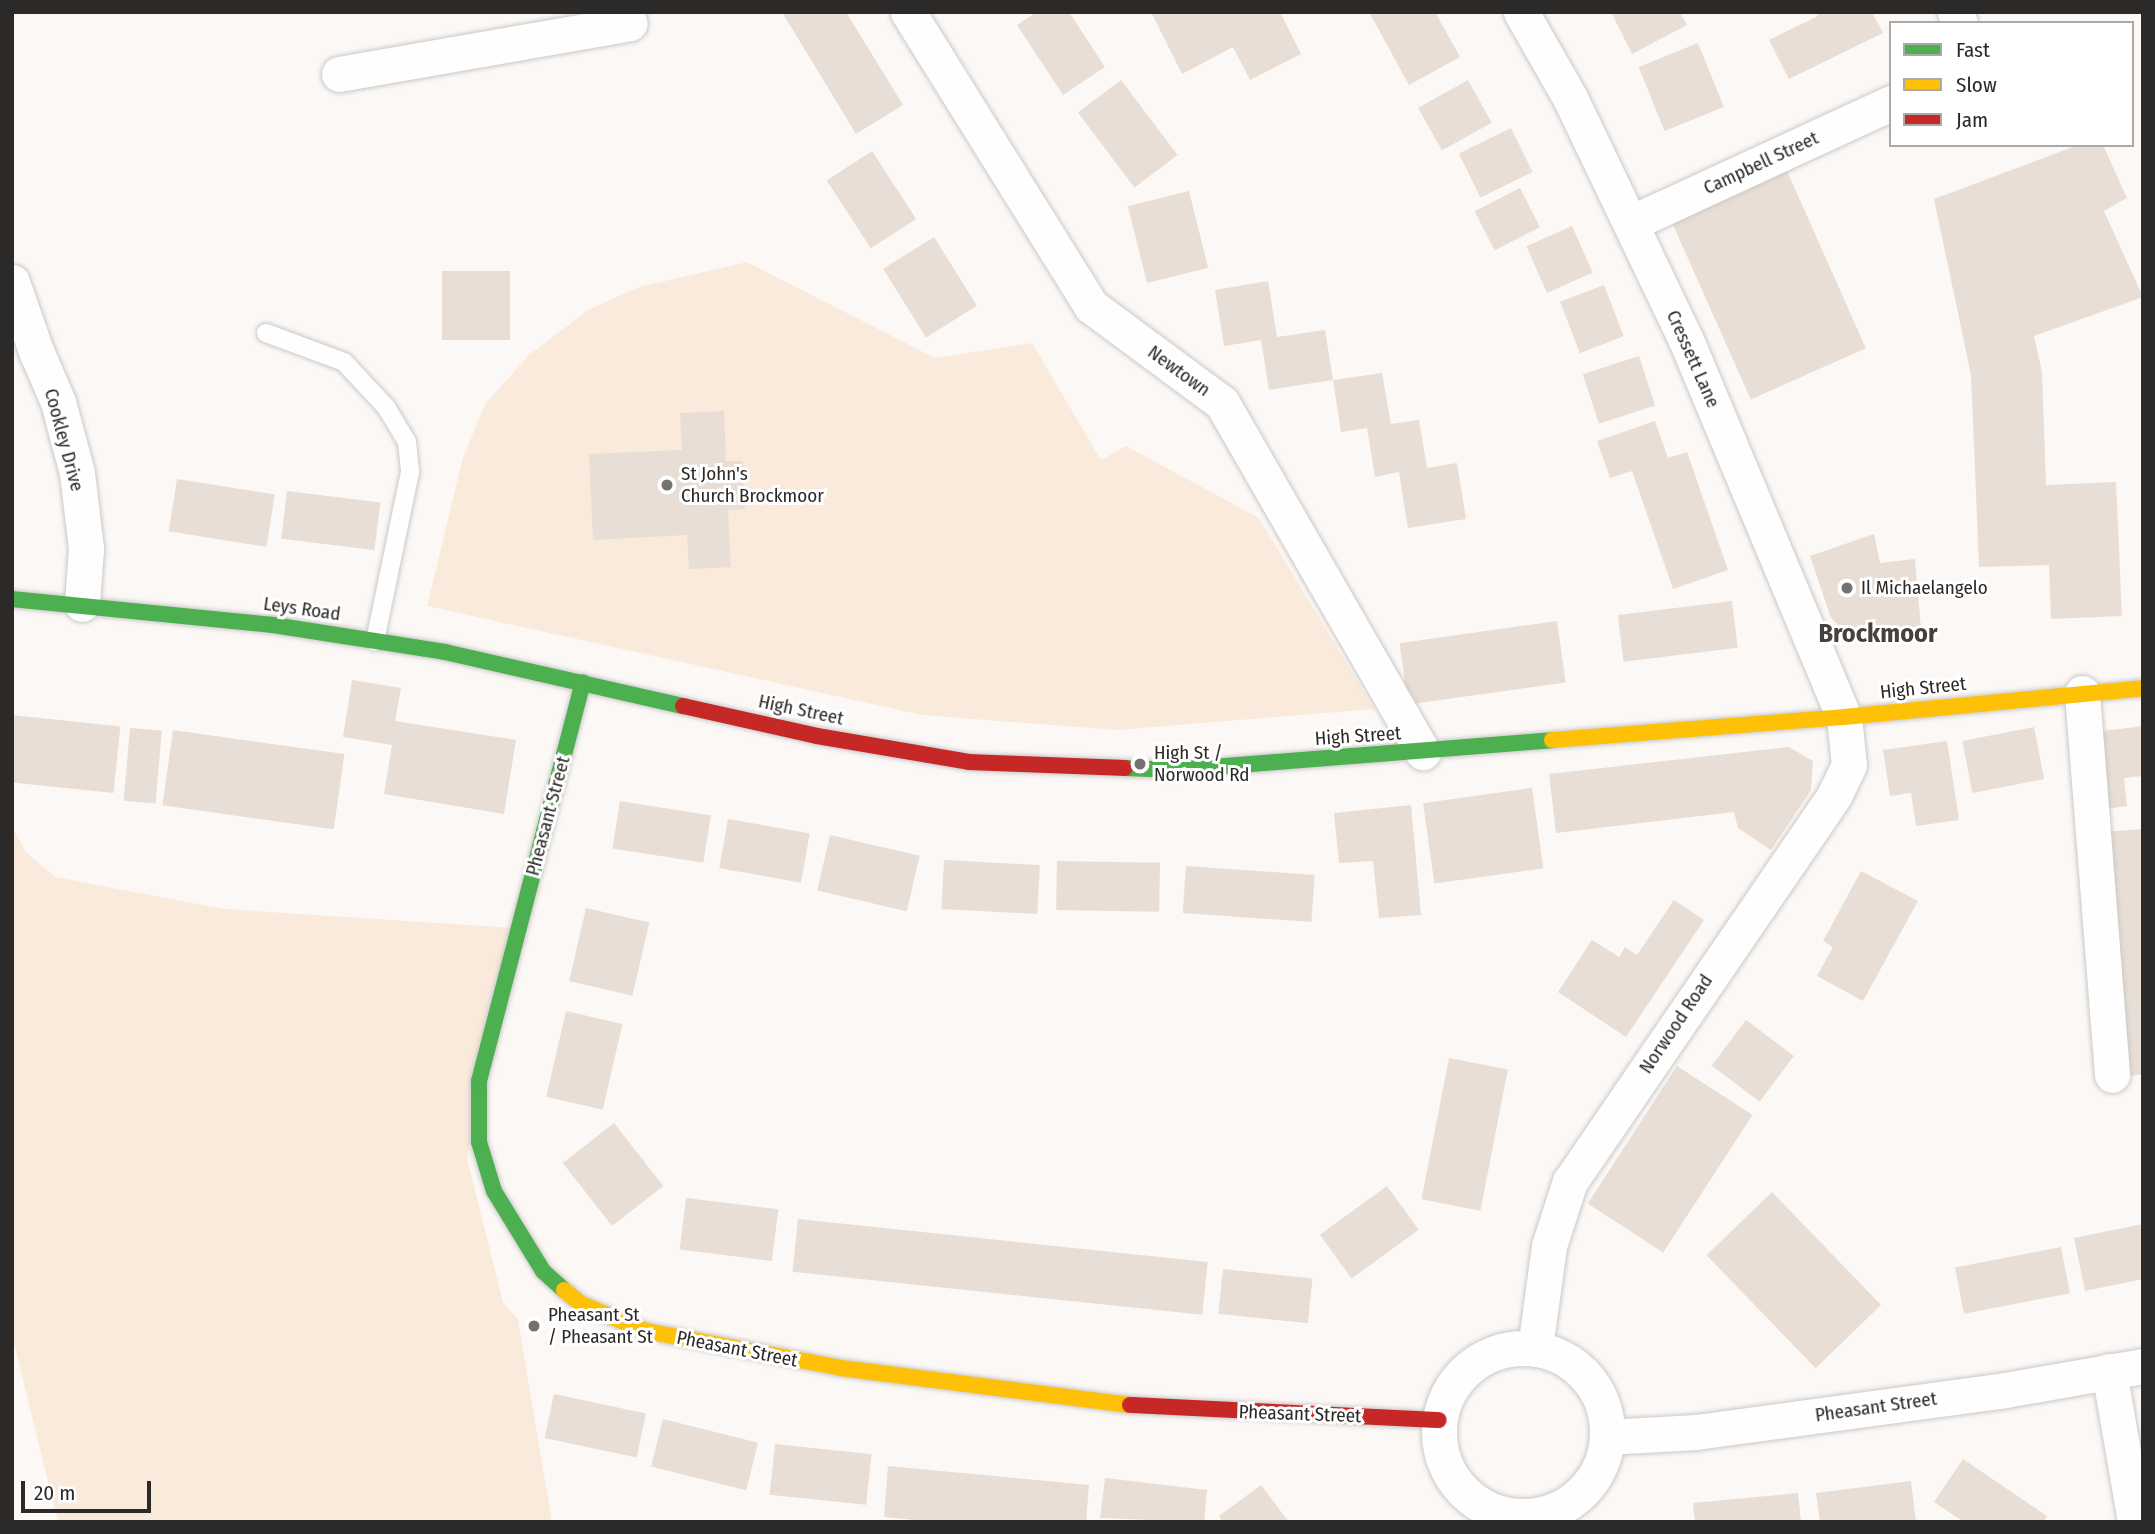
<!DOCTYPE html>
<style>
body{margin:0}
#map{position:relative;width:2155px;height:1534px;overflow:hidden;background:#fbf8f6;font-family:"Fira Sans Condensed",sans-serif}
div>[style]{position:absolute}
.green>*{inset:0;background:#faeadc}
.building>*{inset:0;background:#e8ded5;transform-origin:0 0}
.roads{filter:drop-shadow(0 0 2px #cbc9c7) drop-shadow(0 0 2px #cbc9c7)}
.lane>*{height:18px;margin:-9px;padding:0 9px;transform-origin:9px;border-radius:9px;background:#fefefe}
.street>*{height:35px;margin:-17.5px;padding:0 17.5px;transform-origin:17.5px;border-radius:17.5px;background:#fefefe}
.street>.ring{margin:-17.5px;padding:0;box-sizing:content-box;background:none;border:35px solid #fefefe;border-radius:50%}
.fast>*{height:16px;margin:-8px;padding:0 8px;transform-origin:8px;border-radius:8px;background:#4caf50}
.slow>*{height:16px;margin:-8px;padding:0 8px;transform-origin:8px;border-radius:8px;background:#ffc107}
.jam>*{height:16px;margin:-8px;padding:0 8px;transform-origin:8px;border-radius:8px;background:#c62828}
.dots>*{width:19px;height:19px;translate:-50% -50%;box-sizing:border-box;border:4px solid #fff;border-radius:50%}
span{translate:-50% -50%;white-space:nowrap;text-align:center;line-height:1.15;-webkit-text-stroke:6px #fff;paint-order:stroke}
.street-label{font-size:19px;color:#2c2a28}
.poi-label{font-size:19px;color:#2c2a28}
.left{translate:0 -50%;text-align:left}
.district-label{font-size:26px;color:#45413e;font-weight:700}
.frame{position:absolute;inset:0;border:14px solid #2c2a28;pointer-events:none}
.legend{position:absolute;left:1889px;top:21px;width:245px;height:126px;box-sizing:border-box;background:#fff;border:2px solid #abaaa9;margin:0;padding:9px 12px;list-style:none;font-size:21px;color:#2c2a28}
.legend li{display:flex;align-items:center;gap:14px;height:35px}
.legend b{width:35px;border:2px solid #abaaa9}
.scale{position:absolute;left:21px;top:1481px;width:130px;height:32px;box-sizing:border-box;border:4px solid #2c2a28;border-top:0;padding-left:9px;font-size:21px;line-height:24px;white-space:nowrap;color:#2c2a28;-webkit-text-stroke:5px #fff;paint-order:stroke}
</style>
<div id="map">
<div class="green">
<div style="clip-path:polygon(747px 262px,935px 358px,1032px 343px,1101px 460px,1126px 446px,1259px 518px,1374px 709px,1117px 730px,922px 715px,427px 606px,463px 458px,485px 404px,529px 355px,590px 309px,639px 287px)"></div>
<div style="clip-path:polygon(12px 827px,26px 852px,55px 877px,224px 909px,513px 928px,467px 1158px,503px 1302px,518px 1320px,552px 1522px,58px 1522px,12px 1335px)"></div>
</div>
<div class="building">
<div style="clip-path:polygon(782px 12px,846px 12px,903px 105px,856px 134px)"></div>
<div style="clip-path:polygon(1037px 12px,1069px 12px,1105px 67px,1063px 95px,1017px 25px)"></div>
<div style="clip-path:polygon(1151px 12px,1280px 12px,1301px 54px,1250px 80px,1233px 47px,1182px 74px)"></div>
<div style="clip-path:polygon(1369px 12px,1435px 12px,1460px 57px,1409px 85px)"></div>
<div style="clip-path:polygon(1611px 12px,1680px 12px,1687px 25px,1632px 54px)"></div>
<div style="clip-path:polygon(1816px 12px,1872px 12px,1883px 33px,1789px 79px,1769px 40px,1818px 16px)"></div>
<div style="left:1698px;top:43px;width:69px;height:64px;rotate:68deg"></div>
<div style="left:1121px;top:80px;width:94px;height:54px;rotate:53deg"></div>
<div style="left:1468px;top:80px;width:49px;height:57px;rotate:61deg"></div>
<div style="left:1511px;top:128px;width:49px;height:58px;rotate:64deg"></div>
<div style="clip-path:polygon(2078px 145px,2103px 145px,2127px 198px,2104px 211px,2143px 297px,2034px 336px,2042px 372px,2046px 485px,2116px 482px,2122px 616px,2051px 619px,2049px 565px,1979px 567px,1971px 375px,1934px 199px)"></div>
<div style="left:872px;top:151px;width:81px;height:54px;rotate:57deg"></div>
<div style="left:1787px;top:171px;width:194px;height:126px;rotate:66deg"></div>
<div style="left:1520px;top:188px;width:44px;height:51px;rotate:63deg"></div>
<div style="left:1189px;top:191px;width:79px;height:63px;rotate:76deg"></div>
<div style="left:1572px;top:226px;width:51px;height:50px;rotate:66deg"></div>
<div style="left:934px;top:237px;width:81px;height:60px;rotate:58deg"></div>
<div style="left:510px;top:271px;width:69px;height:68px;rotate:90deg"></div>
<div style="clip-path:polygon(1268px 281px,1277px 337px,1325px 330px,1333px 380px,1269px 390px,1261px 340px,1224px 346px,1215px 290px)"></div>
<div style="left:1604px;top:285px;width:55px;height:47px;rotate:69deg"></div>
<div style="left:1639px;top:356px;width:52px;height:59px;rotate:72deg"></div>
<div style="clip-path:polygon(1382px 373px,1391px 424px,1419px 420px,1427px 468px,1457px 463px,1466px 519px,1408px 528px,1399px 472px,1375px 477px,1367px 428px,1341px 432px,1333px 380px)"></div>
<div style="clip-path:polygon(724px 411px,726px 461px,743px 461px,745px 509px,728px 510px,731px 567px,689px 569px,687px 535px,593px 540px,589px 454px,682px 450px,680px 413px)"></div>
<div style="clip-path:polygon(1655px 421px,1668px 458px,1687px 452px,1728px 570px,1673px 589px,1632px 471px,1610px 478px,1597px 441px)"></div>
<div style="left:177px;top:479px;width:99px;height:53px;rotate:9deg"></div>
<div style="left:287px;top:491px;width:94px;height:48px;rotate:7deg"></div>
<div style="clip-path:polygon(1874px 534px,1880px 563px,1915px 559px,1921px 629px,1850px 637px,1831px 618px,1810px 556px)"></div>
<div style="left:1732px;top:601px;width:47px;height:115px;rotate:83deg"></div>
<div style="left:1557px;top:621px;width:62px;height:159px;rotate:82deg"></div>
<div style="clip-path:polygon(352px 680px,401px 688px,395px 721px,516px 740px,504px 814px,384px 794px,392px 745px,343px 737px)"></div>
<div style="left:12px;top:715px;width:109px;height:67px;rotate:6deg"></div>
<div style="clip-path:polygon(2143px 726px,2143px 776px,2124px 778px,2127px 806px,2105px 809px,2096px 732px)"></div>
<div style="left:2034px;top:727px;width:53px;height:73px;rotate:79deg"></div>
<div style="left:130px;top:728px;width:32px;height:73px;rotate:5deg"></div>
<div style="left:173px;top:730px;width:173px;height:76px;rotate:8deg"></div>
<div style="clip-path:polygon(1947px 741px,1959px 820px,1916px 826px,1911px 793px,1890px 796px,1883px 750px)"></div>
<div style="clip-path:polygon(1789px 747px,1813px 761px,1811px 790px,1771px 850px,1738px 828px,1734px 812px,1556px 833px,1549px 774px)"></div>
<div style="left:1532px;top:788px;width:81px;height:110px;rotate:82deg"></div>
<div style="left:620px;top:801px;width:92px;height:48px;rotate:9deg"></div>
<div style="clip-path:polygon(1411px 805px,1421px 915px,1379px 918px,1373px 861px,1339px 863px,1334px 813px)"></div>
<div style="left:728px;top:819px;width:83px;height:50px;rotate:10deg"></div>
<div style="clip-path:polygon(2143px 829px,2143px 1074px,2131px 1076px,2106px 832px)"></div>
<div style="left:830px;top:835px;width:92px;height:57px;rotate:13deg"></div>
<div style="left:944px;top:860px;width:96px;height:49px;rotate:3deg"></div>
<div style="left:1057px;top:861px;width:103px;height:49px;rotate:1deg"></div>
<div style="left:1186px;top:866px;width:129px;height:47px;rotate:4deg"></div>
<div style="clip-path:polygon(1861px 871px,1918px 901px,1863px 1001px,1817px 976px,1833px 947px,1823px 941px)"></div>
<div style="clip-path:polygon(1674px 900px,1704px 920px,1626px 1037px,1558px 992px,1592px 940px,1619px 957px,1625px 947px,1637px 955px)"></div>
<div style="left:586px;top:908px;width:65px;height:75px;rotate:13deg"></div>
<div style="left:566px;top:1011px;width:58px;height:88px;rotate:13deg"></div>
<div style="left:1746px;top:1020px;width:60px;height:57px;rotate:37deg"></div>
<div style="left:1449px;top:1058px;width:60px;height:144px;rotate:11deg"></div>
<div style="left:1677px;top:1066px;width:90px;height:164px;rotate:33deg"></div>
<div style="left:614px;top:1123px;width:80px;height:65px;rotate:52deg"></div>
<div style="left:1387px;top:1186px;width:54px;height:83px;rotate:54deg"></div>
<div style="left:1772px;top:1192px;width:157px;height:91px;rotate:46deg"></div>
<div style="left:686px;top:1198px;width:93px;height:52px;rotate:7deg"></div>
<div style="left:798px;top:1219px;width:412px;height:53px;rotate:6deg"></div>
<div style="clip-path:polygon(2143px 1224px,2143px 1279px,2085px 1291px,2074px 1238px)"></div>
<div style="left:2061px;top:1247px;width:47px;height:108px;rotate:79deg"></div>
<div style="left:1223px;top:1269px;width:90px;height:45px;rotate:6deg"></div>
<div style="left:554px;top:1394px;width:94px;height:45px;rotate:12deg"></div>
<div style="left:663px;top:1419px;width:98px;height:49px;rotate:14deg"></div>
<div style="left:775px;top:1444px;width:97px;height:51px;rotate:6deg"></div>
<div style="clip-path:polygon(1963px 1459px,2047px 1516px,2043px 1522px,1964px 1522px,1934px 1502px)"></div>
<div style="clip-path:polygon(888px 1466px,1089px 1485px,1086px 1522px,935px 1522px,884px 1517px)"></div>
<div style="clip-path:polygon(1105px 1478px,1207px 1490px,1204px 1522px,1100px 1518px)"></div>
<div style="clip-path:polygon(1911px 1481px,1916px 1522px,1820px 1522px,1816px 1493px)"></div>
<div style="clip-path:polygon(1261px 1485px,1289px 1522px,1223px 1522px,1219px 1516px)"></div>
<div style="clip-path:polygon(1798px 1493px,1801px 1522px,1695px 1522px,1693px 1503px)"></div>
</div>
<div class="roads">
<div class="lane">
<div style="left:266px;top:333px;width:83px;rotate:20.4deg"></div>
<div style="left:344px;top:362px;width:62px;rotate:47deg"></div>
<div style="left:386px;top:407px;width:41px;rotate:59deg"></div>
<div style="left:407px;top:442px;width:30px;rotate:84deg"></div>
<div style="left:410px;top:472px;width:173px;rotate:101.7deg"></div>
</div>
<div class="street">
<div style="left:908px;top:12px;width:346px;rotate:58.1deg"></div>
<div style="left:1091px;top:306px;width:163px;rotate:36.5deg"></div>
<div style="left:1222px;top:403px;width:403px;rotate:60.1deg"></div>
<div style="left:1521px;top:12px;width:99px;rotate:60.3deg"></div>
<div style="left:1570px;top:98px;width:268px;rotate:64.4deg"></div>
<div style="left:1686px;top:340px;width:409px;rotate:67.3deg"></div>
<div style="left:1844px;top:717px;width:48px;rotate:84.1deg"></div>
<div style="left:1849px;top:765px;width:34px;rotate:116deg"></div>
<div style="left:1834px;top:796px;width:467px;rotate:124.4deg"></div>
<div style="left:1570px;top:1181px;width:68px;rotate:107.9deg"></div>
<div style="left:1549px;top:1246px;width:103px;rotate:97.8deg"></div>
<div style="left:1955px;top:12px;width:12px;rotate:66deg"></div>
<div style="left:339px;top:74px;width:295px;rotate:-9.9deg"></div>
<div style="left:1631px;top:223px;width:286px;rotate:-24.8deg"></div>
<div style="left:12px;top:282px;width:73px;rotate:70.8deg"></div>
<div style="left:36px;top:351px;width:56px;rotate:66.7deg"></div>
<div style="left:58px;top:402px;width:73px;rotate:75deg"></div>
<div style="left:77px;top:473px;width:77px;rotate:83.2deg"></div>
<div style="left:86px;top:549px;width:55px;rotate:94.2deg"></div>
<div style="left:2082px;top:693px;width:383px;rotate:85.5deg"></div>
<div class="ring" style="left:1439px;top:1348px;width:133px;height:133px"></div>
<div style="left:2109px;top:1371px;width:153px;rotate:80.2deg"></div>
<div style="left:1607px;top:1437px;width:89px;rotate:-3.2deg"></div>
<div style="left:1696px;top:1432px;width:312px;rotate:-7.7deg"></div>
<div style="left:2005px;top:1390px;width:140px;rotate:-9.9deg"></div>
</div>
<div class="fast">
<div style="left:12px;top:599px;width:262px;rotate:5.7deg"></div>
<div style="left:273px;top:625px;width:174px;rotate:8.9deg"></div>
<div style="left:445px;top:652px;width:244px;rotate:12.8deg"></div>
<div style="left:1125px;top:768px;width:50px;rotate:2.3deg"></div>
<div style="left:1175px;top:770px;width:378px;rotate:-4.5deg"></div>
<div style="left:564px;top:1290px;width:28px;rotate:-138deg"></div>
<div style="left:543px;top:1271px;width:94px;rotate:-121.5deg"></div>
<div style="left:494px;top:1191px;width:51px;rotate:-107deg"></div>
<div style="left:479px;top:1142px;width:61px;rotate:-90deg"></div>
<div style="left:479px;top:1081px;width:412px;rotate:-75.4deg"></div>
</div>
<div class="slow">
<div style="left:1552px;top:740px;width:293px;rotate:-4.5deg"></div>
<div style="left:1844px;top:717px;width:300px;rotate:-5.5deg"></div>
<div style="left:564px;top:1290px;width:22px;rotate:39deg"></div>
<div style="left:581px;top:1304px;width:70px;rotate:22.6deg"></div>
<div style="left:646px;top:1331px;width:198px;rotate:10.7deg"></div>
<div style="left:841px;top:1368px;width:291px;rotate:7.3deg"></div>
</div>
<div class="jam">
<div style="left:683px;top:706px;width:137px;rotate:12.6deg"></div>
<div style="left:817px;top:736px;width:154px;rotate:9.7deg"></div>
<div style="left:969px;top:762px;width:156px;rotate:2.2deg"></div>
<div style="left:1130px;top:1405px;width:309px;rotate:2.8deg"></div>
</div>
</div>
<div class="dots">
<div style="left:667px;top:485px;background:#747270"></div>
<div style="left:1847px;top:588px;background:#747270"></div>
<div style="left:1140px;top:764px;background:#747270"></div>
<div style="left:534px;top:1326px;background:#747270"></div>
</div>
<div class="street-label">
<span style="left:1761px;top:163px;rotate:-25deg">Campbell Street</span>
<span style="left:1693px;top:359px;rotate:66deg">Cressett Lane</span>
<span style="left:1179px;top:371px;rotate:36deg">Newtown</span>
<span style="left:64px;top:440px;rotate:75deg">Cookley Drive</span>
<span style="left:302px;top:609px;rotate:8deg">Leys Road</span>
<span style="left:1923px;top:688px;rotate:-6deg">High Street</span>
<span style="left:801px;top:710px;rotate:12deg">High Street</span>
<span style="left:1358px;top:736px;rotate:-4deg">High Street</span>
<span style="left:548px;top:816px;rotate:-75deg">Pheasant Street</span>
<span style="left:1676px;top:1024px;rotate:-56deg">Norwood Road</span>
<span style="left:737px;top:1349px;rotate:11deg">Pheasant Street</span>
<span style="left:1876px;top:1407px;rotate:-8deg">Pheasant Street</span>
<span style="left:1300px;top:1414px;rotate:2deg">Pheasant Street</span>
</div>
<div class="poi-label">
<span class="left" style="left:681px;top:485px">St John's<br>Church Brockmoor</span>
<span class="left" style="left:1861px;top:588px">Il Michaelangelo</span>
<span class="left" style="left:1154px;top:764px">High St /<br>Norwood Rd</span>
<span class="left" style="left:548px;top:1326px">Pheasant St<br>/ Pheasant St</span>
</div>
<div class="district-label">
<span style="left:1878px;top:634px">Brockmoor</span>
</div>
<div class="frame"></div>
<ul class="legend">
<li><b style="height:9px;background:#4caf50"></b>Fast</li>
<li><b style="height:9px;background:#ffc107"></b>Slow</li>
<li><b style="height:9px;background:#c62828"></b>Jam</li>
</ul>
<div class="scale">20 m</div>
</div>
